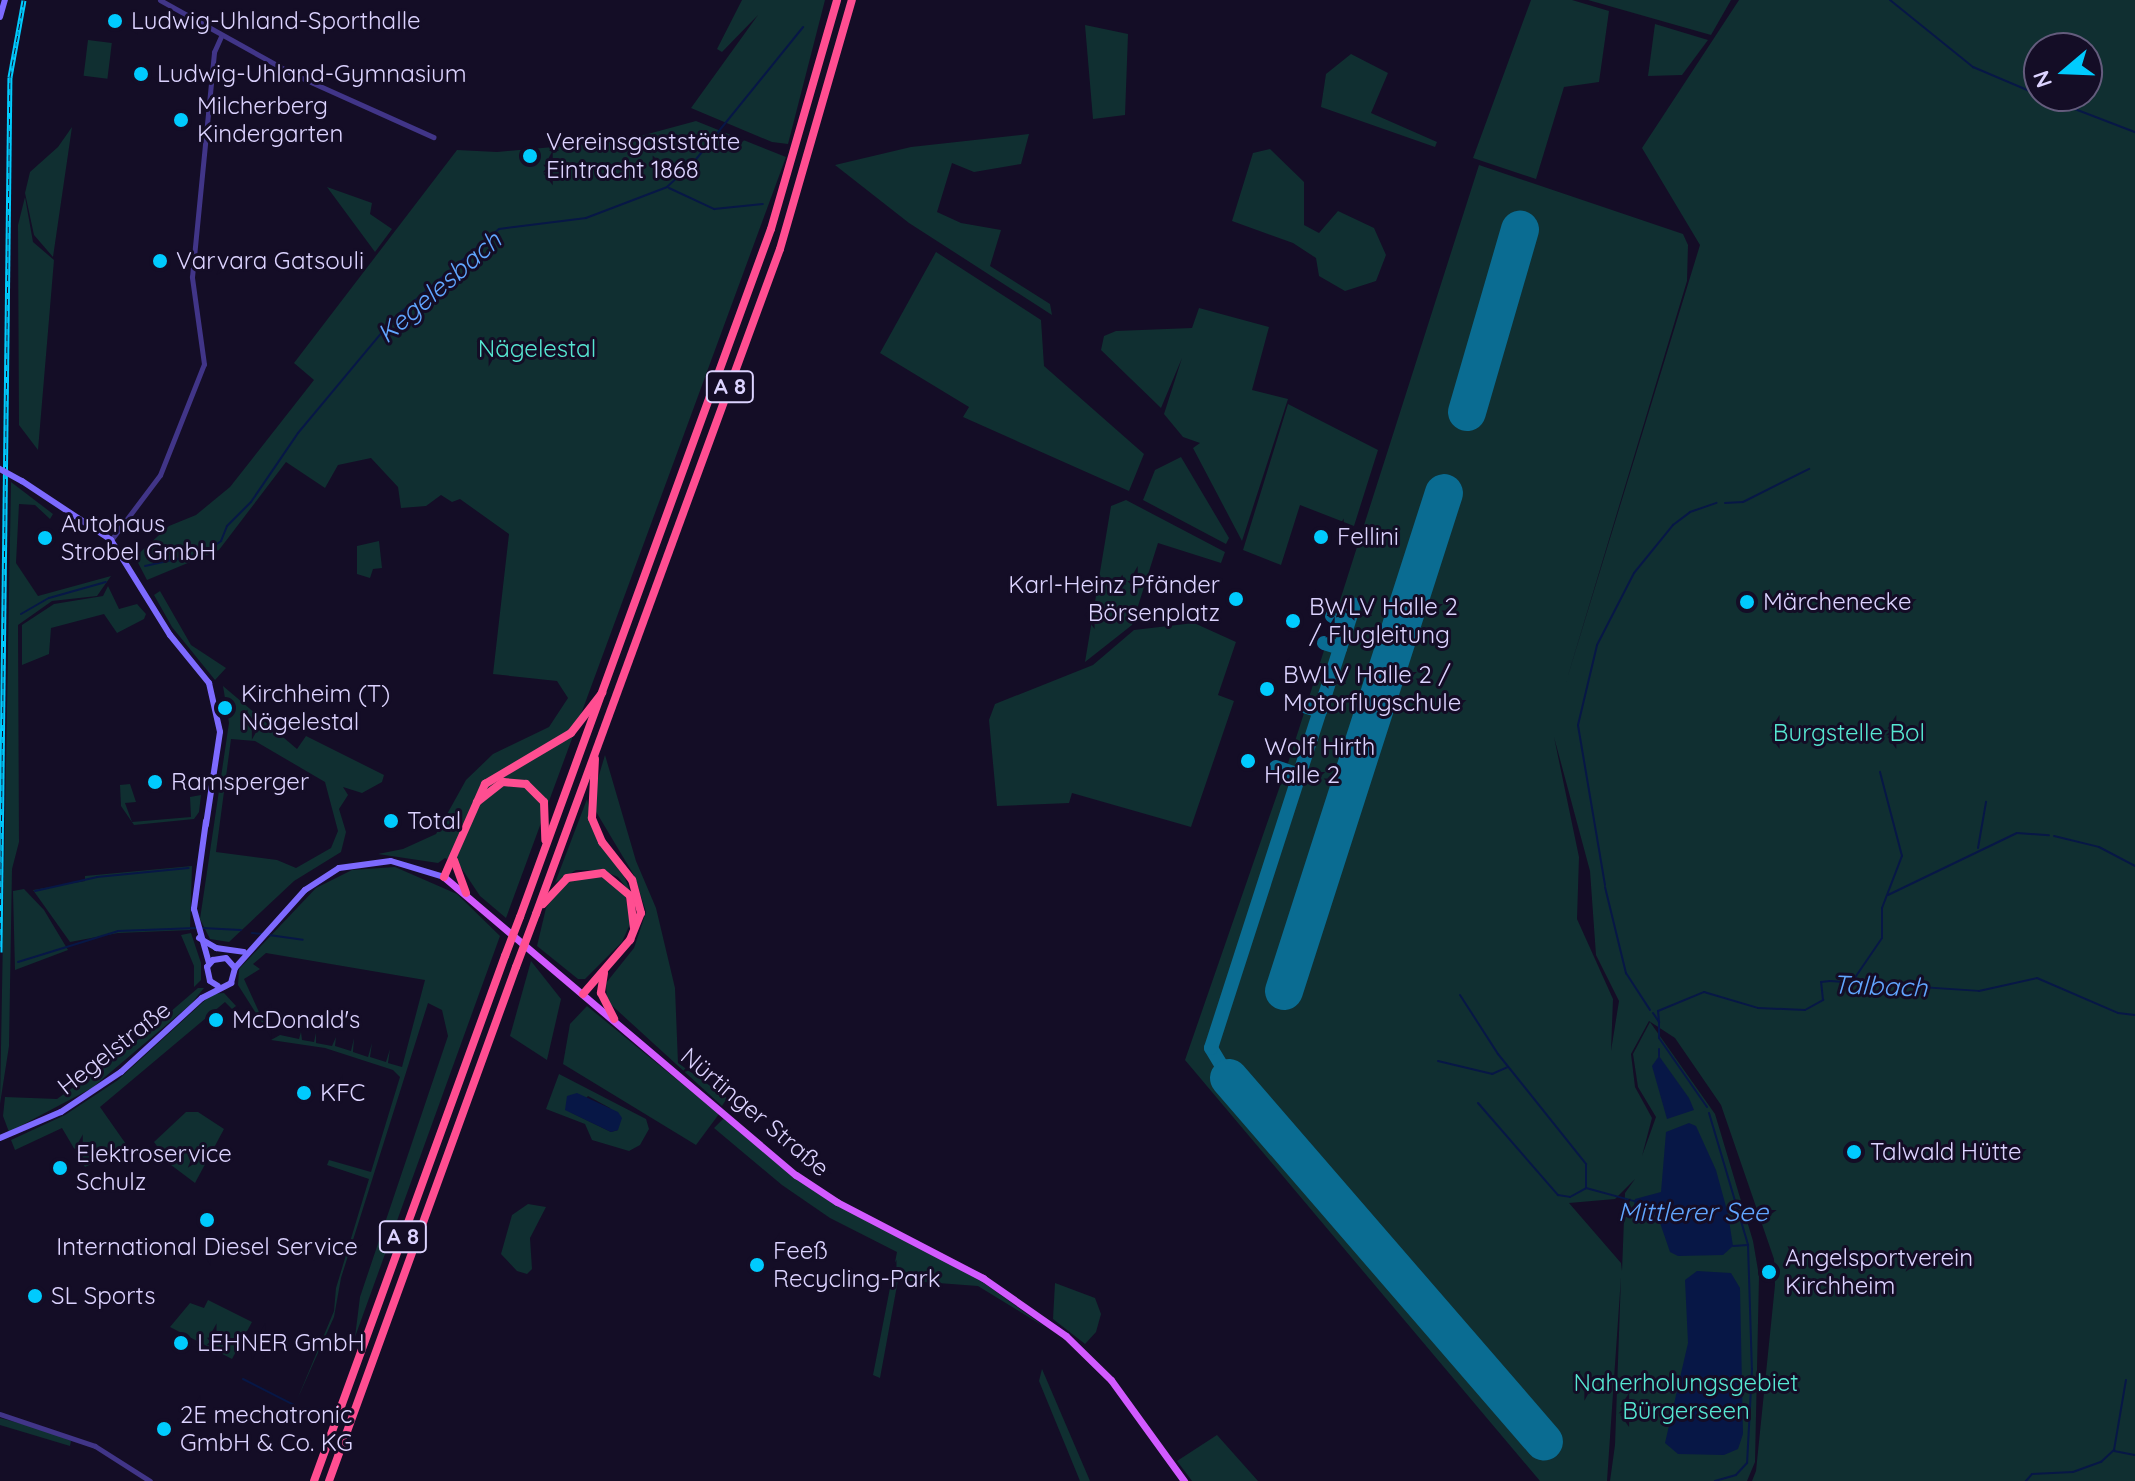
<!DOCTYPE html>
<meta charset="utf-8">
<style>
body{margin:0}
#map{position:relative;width:2135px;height:1481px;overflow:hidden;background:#140d26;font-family:Quicksand,sans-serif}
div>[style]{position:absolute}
.green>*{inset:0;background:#102f31;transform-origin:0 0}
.water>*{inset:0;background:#071746}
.stream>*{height:2px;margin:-1px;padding:0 1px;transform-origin:1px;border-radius:1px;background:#071746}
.taxiway>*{height:14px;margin:-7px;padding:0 7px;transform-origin:7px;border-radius:7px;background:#0a6c92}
.runway>*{height:38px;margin:-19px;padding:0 19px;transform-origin:19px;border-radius:19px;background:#0a6c92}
.tertiary>*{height:5px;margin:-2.5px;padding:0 2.5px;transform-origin:2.5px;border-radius:2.5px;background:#413588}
.secondary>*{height:6px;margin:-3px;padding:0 3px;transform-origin:3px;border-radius:3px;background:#7d6aff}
.primary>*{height:7px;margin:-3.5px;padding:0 3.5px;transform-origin:3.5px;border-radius:3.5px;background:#d25aff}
.motorway>*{height:8px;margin:-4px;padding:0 4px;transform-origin:4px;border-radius:4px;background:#ff4e91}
.rail>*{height:5px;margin-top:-2.5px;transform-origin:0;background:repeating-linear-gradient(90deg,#140d26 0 6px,#00cbfe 0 12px);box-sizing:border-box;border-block:2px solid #00cbfe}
.secondary-bridge>*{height:6px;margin:-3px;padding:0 3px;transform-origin:3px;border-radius:3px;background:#7d6aff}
.motorway-bridge>*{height:8px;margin:-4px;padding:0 4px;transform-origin:4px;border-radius:4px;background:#ff4e91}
.dots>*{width:22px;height:22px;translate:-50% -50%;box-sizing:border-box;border:4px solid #140d26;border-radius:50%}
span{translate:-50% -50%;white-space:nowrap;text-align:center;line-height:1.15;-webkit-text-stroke:6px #140d26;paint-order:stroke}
.shield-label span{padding:2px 6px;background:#140d26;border:2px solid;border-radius:6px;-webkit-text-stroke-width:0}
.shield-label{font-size:22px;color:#dcd3ff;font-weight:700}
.poi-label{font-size:24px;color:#dcd3ff}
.left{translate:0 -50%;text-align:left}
.right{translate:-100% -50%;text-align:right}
.park-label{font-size:24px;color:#56e7d2}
.street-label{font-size:24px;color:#dcd3ff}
.water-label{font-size:26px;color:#61a6ff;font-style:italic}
.north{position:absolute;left:2023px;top:32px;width:80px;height:80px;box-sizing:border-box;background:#140d26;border:2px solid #645c7d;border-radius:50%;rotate:251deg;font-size:22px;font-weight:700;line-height:32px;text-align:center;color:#dcd3ff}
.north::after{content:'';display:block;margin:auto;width:28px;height:36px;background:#00cbfe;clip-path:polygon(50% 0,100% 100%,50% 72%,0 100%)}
</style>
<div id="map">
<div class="green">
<div style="clip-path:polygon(742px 0,825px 0,788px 144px,772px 142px,691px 108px,758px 15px,722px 52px,717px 49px)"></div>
<div style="clip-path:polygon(1531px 0,1572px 0,1609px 11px,1599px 82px,1564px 87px,1536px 179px,1473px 158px)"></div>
<div style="clip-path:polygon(1588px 0,1731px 0,1711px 35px)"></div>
<div style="clip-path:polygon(evenodd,1739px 0,2135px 0,2135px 1481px,1752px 1481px,1756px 1471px,1775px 1285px,1774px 1259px,1721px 1105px,1675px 1038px,1649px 1021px,1631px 1054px,1635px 1087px,1652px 1118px,1642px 1156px,1656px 1117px,1638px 1087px,1633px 1054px,1650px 1022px,1715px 1114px,1753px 1241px,1759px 1276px,1755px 1462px,1747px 1481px,1610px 1481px,1615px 1445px,1621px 1277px,1607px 1481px,1540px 1481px,1185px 1060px,1289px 760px,1479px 165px,1683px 234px,1688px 245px,1687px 281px,1566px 682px,1700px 245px,1642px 148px,1739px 0,2039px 48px,2087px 48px,2087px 96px,2039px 96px,2039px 48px,1739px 0,1554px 737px,1590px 871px,1596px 955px,1619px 1001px,1611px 1051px,1613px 999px,1577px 919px,1579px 857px,1554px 737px,1739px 0,1635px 1179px,1625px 1193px,1622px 1271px,1621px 1263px,1569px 1203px,1615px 1199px,1635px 1179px)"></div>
<div style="clip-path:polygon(1655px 24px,1708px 40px,1682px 75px,1648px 76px)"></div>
<div style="clip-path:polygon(1085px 25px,1128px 34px,1125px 115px,1093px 119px)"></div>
<div style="left:88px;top:40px;width:24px;height:36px;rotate:7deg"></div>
<div style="clip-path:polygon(1351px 54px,1388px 73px,1371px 113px,1437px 142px,1435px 147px,1321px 107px,1326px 74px)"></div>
<div style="clip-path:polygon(696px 121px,786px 157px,506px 918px,480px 896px,460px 866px,445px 858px,438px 863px,378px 854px,403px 849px,436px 834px,466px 780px,493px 754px,549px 727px,568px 698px,557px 681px,493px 674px,509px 534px,460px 499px,452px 502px,441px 495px,426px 506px,401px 508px,398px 487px,371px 458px,338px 465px,325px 488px,286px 462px,219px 550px,147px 580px,135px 557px,169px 526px,196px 515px,230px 487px,314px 380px,294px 363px,457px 150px,497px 152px,622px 141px)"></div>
<div style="clip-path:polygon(72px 127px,53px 257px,34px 235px,25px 193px,30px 172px,58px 147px)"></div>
<div style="clip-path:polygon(1029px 134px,1021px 164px,974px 172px,952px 163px,937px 212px,961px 223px,1001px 230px,990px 266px,1050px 304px,1052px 315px,909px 223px,835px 165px,911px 147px)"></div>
<div style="clip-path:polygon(1270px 149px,1304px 182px,1304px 225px,1319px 233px,1338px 211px,1374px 228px,1386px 255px,1376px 281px,1345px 291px,1319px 276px,1316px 258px,1293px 243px,1232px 221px,1253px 153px)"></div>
<div style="clip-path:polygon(327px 187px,372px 203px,370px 214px,392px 229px,375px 252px)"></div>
<div style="clip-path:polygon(25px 197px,33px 242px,54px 260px,38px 450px,19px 425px,18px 225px)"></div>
<div style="clip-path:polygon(936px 252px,1041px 320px,1044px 366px,1144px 454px,1129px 491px,963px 417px,969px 407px,880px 353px)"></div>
<div style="clip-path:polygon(1199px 308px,1269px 327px,1252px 390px,1288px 399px,1242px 541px,1193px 448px,1200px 443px,1183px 437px,1164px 414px,1182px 358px,1161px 408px,1101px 350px,1104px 336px,1116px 331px,1192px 328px)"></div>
<div style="clip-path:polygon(1288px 404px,1378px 450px,1354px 526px,1300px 505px,1281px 565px,1243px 550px)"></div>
<div style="clip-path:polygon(1181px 457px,1229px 538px,1226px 544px,1143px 500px,1155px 470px)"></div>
<div style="clip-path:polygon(11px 482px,53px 514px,50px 519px,35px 505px,19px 504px,16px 563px,38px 596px,111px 576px,97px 596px,52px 601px,18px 625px,19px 842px,12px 869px,9px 1046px,0 1104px)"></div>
<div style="clip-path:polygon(1126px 500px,1225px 552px,1221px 563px,1158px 543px,1132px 625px,1085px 662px,1111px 506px)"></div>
<div style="clip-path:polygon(379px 541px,382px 568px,373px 569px,370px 578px,357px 574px,357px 546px)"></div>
<div style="clip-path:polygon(108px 586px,119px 609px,137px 604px,146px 614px,144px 619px,117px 633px,104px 614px,51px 628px,49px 654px,22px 665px,22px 625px,54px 604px,103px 596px)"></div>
<div style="clip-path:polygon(160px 591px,191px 645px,226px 668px,215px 680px,172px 627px,154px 595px)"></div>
<div style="clip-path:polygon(1194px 623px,1236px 642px,1218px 695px,1234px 701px,1191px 827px,1072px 793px,1069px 803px,997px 806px,989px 720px,995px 704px,1093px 665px,1134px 630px)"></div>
<div style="clip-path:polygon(evenodd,223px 686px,297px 749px,306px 736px,384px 775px,382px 782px,362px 793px,343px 787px,348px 795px,339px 809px,346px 832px,341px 852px,294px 881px,229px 942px,210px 939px,200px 919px,229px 723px,223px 686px,231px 739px,255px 741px,325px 782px,338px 831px,331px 848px,296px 868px,277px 860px,216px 852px,231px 739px)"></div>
<div style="clip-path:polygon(605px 755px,636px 861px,656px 908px,675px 988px,678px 1063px,727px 1098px,722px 1106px,607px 1001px,606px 983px,634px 948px,646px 912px,635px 877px,595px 810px,596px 785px)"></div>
<div style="clip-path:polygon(130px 784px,136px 802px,125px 803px,132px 822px,191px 817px,190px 797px,201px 795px,199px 812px,194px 819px,134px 825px,121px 806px,120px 785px)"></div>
<div style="clip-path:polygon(587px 799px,596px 837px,625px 878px,631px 894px,618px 877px,601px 870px,576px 870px,555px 883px)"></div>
<div style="clip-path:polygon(192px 866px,190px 930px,118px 933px,70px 942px,33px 890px,85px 881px,85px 876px)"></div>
<div style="clip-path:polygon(395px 867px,457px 894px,500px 936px,355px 1337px,360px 1297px,448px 1036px,442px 1010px,428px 1003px,341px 1278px,334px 1317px,297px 1400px,334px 1311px,336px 1288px,369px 1179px,327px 1165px,329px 1160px,371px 1172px,400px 1077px,393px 1070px,325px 1048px,271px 1040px,280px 1035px,299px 1039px,301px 1032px,302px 1040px,314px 1042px,316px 1033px,316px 1043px,332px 1046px,336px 1037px,335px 1046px,351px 1051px,354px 1038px,353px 1052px,368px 1057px,372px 1043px,370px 1057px,386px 1062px,390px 1049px,388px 1063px,402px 1067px,425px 980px,266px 953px,253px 964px,260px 969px,244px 979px,268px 1032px,238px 985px,239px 969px,316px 888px,352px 870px)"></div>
<div style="clip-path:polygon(604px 876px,625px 893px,630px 924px,622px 942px,585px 979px,578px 979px,537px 946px,546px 908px,565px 881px)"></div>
<div style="clip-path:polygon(24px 889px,44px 910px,68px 950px,15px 970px,13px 891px)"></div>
<div style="clip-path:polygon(191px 933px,201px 963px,201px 980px,194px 987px,194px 966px,181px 935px)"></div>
<div style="clip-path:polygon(531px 961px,561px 999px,547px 1060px,510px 1036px)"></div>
<div style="clip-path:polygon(198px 988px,204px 988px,191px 1004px,92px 1088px,9px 1132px,3px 1116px,5px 1097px,57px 1099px,132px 1045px)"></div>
<div style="clip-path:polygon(224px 993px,236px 1006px,232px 1009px,225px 1002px,100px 1107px,128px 1147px,85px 1167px,62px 1128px,15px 1150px,11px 1140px,65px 1115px,118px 1080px,212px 994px)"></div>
<div style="clip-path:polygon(587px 1006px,719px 1114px,696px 1145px,563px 1064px,570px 1024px)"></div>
<div style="clip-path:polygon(evenodd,559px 1074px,646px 1119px,649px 1129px,640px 1145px,629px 1151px,592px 1140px,585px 1124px,546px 1109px,559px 1074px,588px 1096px,610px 1108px,618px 1130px,611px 1132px,572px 1113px,588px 1096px)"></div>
<div style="clip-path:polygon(186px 1112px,198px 1112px,224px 1129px,195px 1183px,171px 1165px,154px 1142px)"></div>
<div style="clip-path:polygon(724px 1118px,811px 1189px,981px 1281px,1045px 1327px,978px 1286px,898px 1280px,880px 1378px,873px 1375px,897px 1252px,830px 1218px,782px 1185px,714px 1128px)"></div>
<div style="clip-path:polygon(528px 1204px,546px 1207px,530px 1238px,532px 1269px,527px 1274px,517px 1271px,501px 1254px,512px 1215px)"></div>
<div style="clip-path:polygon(1055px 1283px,1095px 1298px,1101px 1314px,1096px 1332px,1085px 1344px,1053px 1319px)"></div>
<div style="clip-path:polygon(208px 1300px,252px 1322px,232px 1359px,170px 1327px,190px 1303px,204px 1308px)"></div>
<div style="clip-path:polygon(1042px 1369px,1090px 1481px,1080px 1481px,1039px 1381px)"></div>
<div style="clip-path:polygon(0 1418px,45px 1430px,71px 1441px,70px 1446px,0 1425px)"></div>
<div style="clip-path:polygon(1217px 1435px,1258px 1481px,1192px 1481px,1177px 1461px)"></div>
</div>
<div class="water">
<div style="clip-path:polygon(1659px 1056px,1689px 1098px,1694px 1110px,1667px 1119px,1652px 1066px)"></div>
<div style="clip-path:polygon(577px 1093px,618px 1112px,622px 1118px,618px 1130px,611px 1132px,565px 1110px,567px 1096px)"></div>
<div style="clip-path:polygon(1689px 1123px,1696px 1126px,1716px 1170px,1728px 1214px,1733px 1246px,1723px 1255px,1678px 1256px,1670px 1252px,1658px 1217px,1634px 1205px,1635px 1199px,1661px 1192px,1666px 1132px)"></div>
<div style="clip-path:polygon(1697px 1271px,1731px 1273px,1740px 1288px,1743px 1434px,1738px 1449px,1724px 1455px,1678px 1454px,1665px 1443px,1688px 1343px,1685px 1280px)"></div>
</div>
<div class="stream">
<div style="left:1890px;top:0;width:107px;rotate:38.9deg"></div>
<div style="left:1973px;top:67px;width:72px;rotate:23deg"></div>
<div style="left:2041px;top:96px;width:101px;rotate:21deg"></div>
<div style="left:669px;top:188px;width:50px;rotate:25deg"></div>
<div style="left:714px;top:209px;width:49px;rotate:-5.8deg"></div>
<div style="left:1725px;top:503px;width:18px;rotate:-3deg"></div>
<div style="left:1743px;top:502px;width:74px;rotate:-26.6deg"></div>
<div style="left:145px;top:566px;width:60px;rotate:-12.4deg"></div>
<div style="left:204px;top:553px;width:21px;rotate:-35deg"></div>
<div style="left:221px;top:541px;width:16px;rotate:-68deg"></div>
<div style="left:227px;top:526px;width:34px;rotate:-45deg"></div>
<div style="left:251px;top:502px;width:83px;rotate:-55.7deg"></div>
<div style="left:298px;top:433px;width:148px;rotate:-50.2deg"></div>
<div style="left:393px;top:319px;width:139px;rotate:-40.3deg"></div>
<div style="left:499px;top:229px;width:88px;rotate:-7.2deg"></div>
<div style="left:586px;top:218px;width:87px;rotate:-20.9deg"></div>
<div style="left:667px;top:187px;width:35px;rotate:-43deg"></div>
<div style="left:693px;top:163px;width:175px;rotate:-51deg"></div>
<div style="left:21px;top:614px;width:32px;rotate:-30deg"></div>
<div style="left:49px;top:598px;width:59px;rotate:-15.7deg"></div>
<div style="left:2054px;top:836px;width:46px;rotate:13.7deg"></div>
<div style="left:2099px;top:847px;width:41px;rotate:27.8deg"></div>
<div style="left:1978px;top:848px;width:47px;rotate:-80.1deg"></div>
<div style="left:1605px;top:885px;width:162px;rotate:-99.6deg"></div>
<div style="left:1578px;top:725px;width:82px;rotate:-76.6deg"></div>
<div style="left:1597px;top:645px;width:81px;rotate:-62.8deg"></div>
<div style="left:1634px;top:573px;width:62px;rotate:-50.9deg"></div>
<div style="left:1673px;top:525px;width:21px;rotate:-37deg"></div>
<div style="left:1690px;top:512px;width:28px;rotate:-19deg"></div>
<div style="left:1605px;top:887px;width:89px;rotate:76.3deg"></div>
<div style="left:1626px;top:973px;width:44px;rotate:57deg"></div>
<div style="left:35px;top:891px;width:64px;rotate:-12.7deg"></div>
<div style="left:97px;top:877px;width:92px;rotate:-5.6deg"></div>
<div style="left:1888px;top:895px;width:143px;rotate:-25.7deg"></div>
<div style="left:2017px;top:833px;width:32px;rotate:4deg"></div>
<div style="left:202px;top:928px;width:39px;rotate:3deg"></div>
<div style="left:252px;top:933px;width:11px;rotate:5deg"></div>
<div style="left:269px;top:935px;width:34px;rotate:8deg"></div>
<div style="left:18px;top:962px;width:105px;rotate:-17.2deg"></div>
<div style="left:118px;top:931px;width:78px;rotate:-2.2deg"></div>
<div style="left:1852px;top:982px;width:53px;rotate:-55.7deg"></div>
<div style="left:1882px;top:938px;width:30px;rotate:-90deg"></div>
<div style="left:1882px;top:908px;width:56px;rotate:-69deg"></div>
<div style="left:1902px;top:856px;width:87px;rotate:-104.7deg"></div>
<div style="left:1460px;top:995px;width:70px;rotate:57.2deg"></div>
<div style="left:1498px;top:1054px;width:141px;rotate:51.3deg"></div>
<div style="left:1586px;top:1164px;width:24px;rotate:90deg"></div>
<div style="left:1653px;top:1013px;width:11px;rotate:56deg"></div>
<div style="left:1659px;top:1049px;width:7px;rotate:90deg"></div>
<div style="left:1438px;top:1061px;width:56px;rotate:13.5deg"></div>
<div style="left:1492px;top:1074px;width:17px;rotate:-24deg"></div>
<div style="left:1478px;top:1103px;width:122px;rotate:49deg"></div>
<div style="left:1558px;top:1195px;width:12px;rotate:9deg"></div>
<div style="left:1570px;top:1197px;width:18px;rotate:-29deg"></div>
<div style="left:1586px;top:1188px;width:50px;rotate:15.2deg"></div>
<div style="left:1707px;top:1107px;width:84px;rotate:-124.8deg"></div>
<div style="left:1659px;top:1038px;width:16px;rotate:-90deg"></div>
<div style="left:1659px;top:1022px;width:11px;rotate:-95deg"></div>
<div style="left:1658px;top:1011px;width:50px;rotate:-22.4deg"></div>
<div style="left:1704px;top:992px;width:56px;rotate:16.5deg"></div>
<div style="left:1758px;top:1008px;width:47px;rotate:2.4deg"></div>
<div style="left:1805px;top:1010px;width:21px;rotate:-29deg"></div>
<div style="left:1823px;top:1000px;width:18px;rotate:-96deg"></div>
<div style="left:1821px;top:982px;width:9px;rotate:-6deg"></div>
<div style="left:1830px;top:981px;width:149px;rotate:3.8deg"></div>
<div style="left:1979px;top:991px;width:59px;rotate:-12.6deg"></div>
<div style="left:2037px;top:978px;width:88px;rotate:23.4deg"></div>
<div style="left:2118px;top:1013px;width:17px;rotate:7deg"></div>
<div style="left:1709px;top:1113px;width:138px;rotate:73.5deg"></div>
<div style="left:1748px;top:1245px;width:124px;rotate:88.2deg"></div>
<div style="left:1752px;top:1369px;width:94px;rotate:93deg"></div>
<div style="left:1747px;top:1463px;width:16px;rotate:133deg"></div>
<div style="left:1736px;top:1475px;width:22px;rotate:164deg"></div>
<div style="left:1733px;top:1246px;width:15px;rotate:-4deg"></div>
<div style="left:243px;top:1379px;width:57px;rotate:27deg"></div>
<div style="left:301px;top:1409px;width:20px;rotate:3deg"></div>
<div style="left:2114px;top:1451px;width:21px;rotate:11deg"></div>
<div style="left:2026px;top:1481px;width:9px;rotate:-49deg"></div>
<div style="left:2032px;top:1474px;width:41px;rotate:-2.8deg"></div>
<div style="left:2073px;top:1472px;width:30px;rotate:-20deg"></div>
<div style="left:2101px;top:1462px;width:18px;rotate:-43deg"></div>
<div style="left:2114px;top:1450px;width:71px;rotate:-80.3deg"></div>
</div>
<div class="taxiway">
<div style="left:1332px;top:616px;width:17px;rotate:17deg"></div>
<div style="left:1324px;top:643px;width:17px;rotate:17deg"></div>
<div style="left:1304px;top:706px;width:17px;rotate:17deg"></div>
<div style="left:1276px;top:767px;width:24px;rotate:19deg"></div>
<div style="left:1229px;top:1078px;width:35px;rotate:-121deg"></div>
<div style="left:1211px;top:1048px;width:466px;rotate:-72.1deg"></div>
</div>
<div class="runway">
<div style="left:1467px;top:412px;width:190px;rotate:-73.8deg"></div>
<div style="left:1284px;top:991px;width:523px;rotate:-72.19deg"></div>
<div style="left:1229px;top:1078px;width:481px;rotate:49.1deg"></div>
</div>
<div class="tertiary">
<div style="left:160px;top:0;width:152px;rotate:29.1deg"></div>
<div style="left:293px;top:74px;width:154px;rotate:24.2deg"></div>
<div style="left:111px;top:540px;width:81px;rotate:-53deg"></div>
<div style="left:160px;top:475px;width:119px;rotate:-68.4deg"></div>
<div style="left:204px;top:364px;width:88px;rotate:-97.9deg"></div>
<div style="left:192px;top:277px;width:226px;rotate:-84.4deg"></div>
<div style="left:214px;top:52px;width:17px;rotate:-66deg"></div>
<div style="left:0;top:1414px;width:100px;rotate:18.6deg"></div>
<div style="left:95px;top:1446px;width:65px;rotate:32.5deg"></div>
</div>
<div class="secondary">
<div style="left:0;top:17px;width:18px;rotate:-74deg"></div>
<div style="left:22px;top:481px;width:107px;rotate:33.5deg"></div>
<div style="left:111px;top:540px;width:112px;rotate:58.2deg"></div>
<div style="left:170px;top:635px;width:62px;rotate:50.9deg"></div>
<div style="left:209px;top:683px;width:50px;rotate:77.3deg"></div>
<div style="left:220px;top:732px;width:94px;rotate:98.6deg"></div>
<div style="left:206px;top:821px;width:89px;rotate:97.8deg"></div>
<div style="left:194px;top:909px;width:56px;rotate:74.5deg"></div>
<div style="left:199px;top:938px;width:20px;rotate:30deg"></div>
<div style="left:216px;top:948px;width:28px;rotate:8deg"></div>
<div style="left:235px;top:968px;width:105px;rotate:-48.1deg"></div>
<div style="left:305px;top:890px;width:40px;rotate:-32.9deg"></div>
<div style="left:339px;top:868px;width:52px;rotate:-7.7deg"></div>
<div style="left:391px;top:861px;width:55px;rotate:16.8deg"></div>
<div style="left:0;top:1138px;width:66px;rotate:-23.1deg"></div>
<div style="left:61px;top:1112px;width:72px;rotate:-33.7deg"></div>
<div style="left:121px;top:1072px;width:110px;rotate:-42.4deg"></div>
<div style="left:202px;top:998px;width:33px;rotate:-27deg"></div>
<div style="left:231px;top:983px;width:16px;rotate:-75deg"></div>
<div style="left:235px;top:968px;width:13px;rotate:-132deg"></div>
<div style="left:226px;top:958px;width:13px;rotate:171deg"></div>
<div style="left:213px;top:960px;width:9px;rotate:131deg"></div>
<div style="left:207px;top:967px;width:14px;rotate:78deg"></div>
<div style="left:210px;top:981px;width:9px;rotate:32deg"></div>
</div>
<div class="primary">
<div style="left:444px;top:877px;width:461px;rotate:40.3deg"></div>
<div style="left:796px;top:1175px;width:49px;rotate:33.4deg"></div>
<div style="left:837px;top:1202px;width:165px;rotate:27.5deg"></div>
<div style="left:983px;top:1278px;width:101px;rotate:34.9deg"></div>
<div style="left:1066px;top:1336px;width:63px;rotate:44.4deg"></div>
<div style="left:1111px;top:1380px;width:125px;rotate:54.1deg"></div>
</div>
<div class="motorway">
<div style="left:477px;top:802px;width:33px;rotate:-38deg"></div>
<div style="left:503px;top:782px;width:23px;rotate:5deg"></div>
<div style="left:526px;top:784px;width:25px;rotate:45deg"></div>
<div style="left:544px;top:802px;width:38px;rotate:88deg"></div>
<div style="left:454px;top:860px;width:35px;rotate:70deg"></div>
<div style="left:444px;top:877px;width:102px;rotate:-66.2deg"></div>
<div style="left:485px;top:784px;width:100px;rotate:-30.7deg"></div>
<div style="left:571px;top:733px;width:51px;rotate:-52.2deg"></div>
<div style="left:543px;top:904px;width:35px;rotate:-47deg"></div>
<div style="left:567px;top:878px;width:36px;rotate:-8deg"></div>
<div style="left:603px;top:873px;width:35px;rotate:40deg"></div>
<div style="left:630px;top:896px;width:31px;rotate:83deg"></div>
<div style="left:536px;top:914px;width:708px;rotate:-69.85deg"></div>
<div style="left:780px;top:249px;width:259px;rotate:-73.9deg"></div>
<div style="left:520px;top:917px;width:732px;rotate:-69.96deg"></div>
<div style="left:771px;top:229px;width:238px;rotate:-73.9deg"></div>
<div style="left:604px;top:973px;width:20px;rotate:99deg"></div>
<div style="left:601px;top:993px;width:29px;rotate:63deg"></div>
<div style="left:583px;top:994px;width:72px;rotate:-49deg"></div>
<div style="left:630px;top:940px;width:29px;rotate:-68deg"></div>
<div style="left:641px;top:913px;width:34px;rotate:-105deg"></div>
<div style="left:632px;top:880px;width:48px;rotate:-128.3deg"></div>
<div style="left:602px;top:842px;width:26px;rotate:-113deg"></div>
<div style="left:592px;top:818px;width:59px;rotate:-87.1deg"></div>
<div style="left:314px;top:1481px;width:559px;rotate:-70.01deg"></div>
<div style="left:329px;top:1481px;width:547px;rotate:-70.01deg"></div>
</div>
<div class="rail">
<div style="left:0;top:952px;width:875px;rotate:-89.35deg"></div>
<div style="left:10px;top:77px;width:78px;rotate:-79.7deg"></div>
</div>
<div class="secondary-bridge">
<div style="left:0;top:469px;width:25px;rotate:29deg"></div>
</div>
<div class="motorway-bridge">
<div style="left:505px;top:956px;width:42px;rotate:-69deg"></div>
<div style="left:516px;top:967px;width:57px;rotate:-69.3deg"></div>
</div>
<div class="dots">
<div style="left:115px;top:21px;background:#00cbfe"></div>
<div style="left:141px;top:74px;background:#00cbfe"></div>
<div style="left:181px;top:120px;background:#00cbfe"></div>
<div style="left:530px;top:156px;background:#00cbfe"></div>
<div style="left:160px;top:261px;background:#00cbfe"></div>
<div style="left:1321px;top:537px;background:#00cbfe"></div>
<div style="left:45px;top:538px;background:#00cbfe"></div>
<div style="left:1236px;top:599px;background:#00cbfe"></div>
<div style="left:1747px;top:602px;background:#00cbfe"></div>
<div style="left:1293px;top:621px;background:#00cbfe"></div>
<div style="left:1267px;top:689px;background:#00cbfe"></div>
<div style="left:225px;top:708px;background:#00cbfe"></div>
<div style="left:1248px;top:761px;background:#00cbfe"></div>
<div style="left:155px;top:782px;background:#00cbfe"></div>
<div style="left:391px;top:821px;background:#00cbfe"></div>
<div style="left:216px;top:1020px;background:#00cbfe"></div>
<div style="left:304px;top:1093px;background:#00cbfe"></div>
<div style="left:1854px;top:1152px;background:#00cbfe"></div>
<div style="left:60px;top:1168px;background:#00cbfe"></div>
<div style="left:207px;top:1220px;background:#00cbfe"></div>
<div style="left:757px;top:1265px;background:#00cbfe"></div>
<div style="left:1769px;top:1272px;background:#00cbfe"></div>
<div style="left:35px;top:1296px;background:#00cbfe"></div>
<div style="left:181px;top:1343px;background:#00cbfe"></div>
<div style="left:164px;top:1429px;background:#00cbfe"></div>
</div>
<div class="shield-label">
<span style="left:730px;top:387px">A 8</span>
<span style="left:403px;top:1237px">A 8</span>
</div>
<div class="poi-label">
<span class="left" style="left:131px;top:21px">Ludwig-Uhland-Sporthalle</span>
<span class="left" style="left:157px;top:74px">Ludwig-Uhland-Gymnasium</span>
<span class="left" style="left:197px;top:120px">Milcherberg<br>Kindergarten</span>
<span class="left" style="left:546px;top:156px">Vereinsgaststätte<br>Eintracht 1868</span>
<span class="left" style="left:176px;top:261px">Varvara Gatsouli</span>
<span class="left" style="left:61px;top:538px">Autohaus<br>Strobel GmbH</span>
<span class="left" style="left:1337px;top:537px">Fellini</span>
<span class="right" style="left:1220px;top:599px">Karl-Heinz Pfänder<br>Börsenplatz</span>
<span class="left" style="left:1763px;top:602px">Märchenecke</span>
<span class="left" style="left:1309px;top:621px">BWLV Halle 2<br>/ Flugleitung</span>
<span class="left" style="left:1283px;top:689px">BWLV Halle 2 /<br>Motorflugschule</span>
<span class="left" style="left:241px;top:708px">Kirchheim (T)<br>Nägelestal</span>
<span class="left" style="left:1264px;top:761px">Wolf Hirth<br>Halle 2</span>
<span class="left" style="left:171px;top:782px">Ramsperger</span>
<span class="left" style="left:407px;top:821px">Total</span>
<span class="left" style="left:232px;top:1020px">McDonald's</span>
<span class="left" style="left:320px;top:1093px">KFC</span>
<span class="left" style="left:1870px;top:1152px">Talwald Hütte</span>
<span class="left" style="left:76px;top:1168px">Elektroservice<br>Schulz</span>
<span style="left:207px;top:1247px">International Diesel Service</span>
<span class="left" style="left:773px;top:1265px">Feeß<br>Recycling-Park</span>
<span class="left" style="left:1785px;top:1272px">Angelsportverein<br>Kirchheim</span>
<span class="left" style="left:51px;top:1296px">SL Sports</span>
<span class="left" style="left:197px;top:1343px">LEHNER GmbH</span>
<span class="left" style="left:180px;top:1429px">2E mechatronic<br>GmbH &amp; Co. KG</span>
</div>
<div class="park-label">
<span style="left:537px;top:349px">Nägelestal</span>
<span style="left:1849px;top:733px">Burgstelle Bol</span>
<span style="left:1686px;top:1397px">Naherholungsgebiet<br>Bürgerseen</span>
</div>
<div class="street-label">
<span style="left:114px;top:1048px;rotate:-38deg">Hegelstraße</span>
<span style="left:755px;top:1112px;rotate:40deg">Nürtinger Straße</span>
</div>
<div class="water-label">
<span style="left:439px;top:287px;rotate:-41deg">Kegelesbach</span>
<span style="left:1880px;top:986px;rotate:2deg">Talbach</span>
<span style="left:1693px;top:1212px">Mittlerer See</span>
</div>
<div class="north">N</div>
</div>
